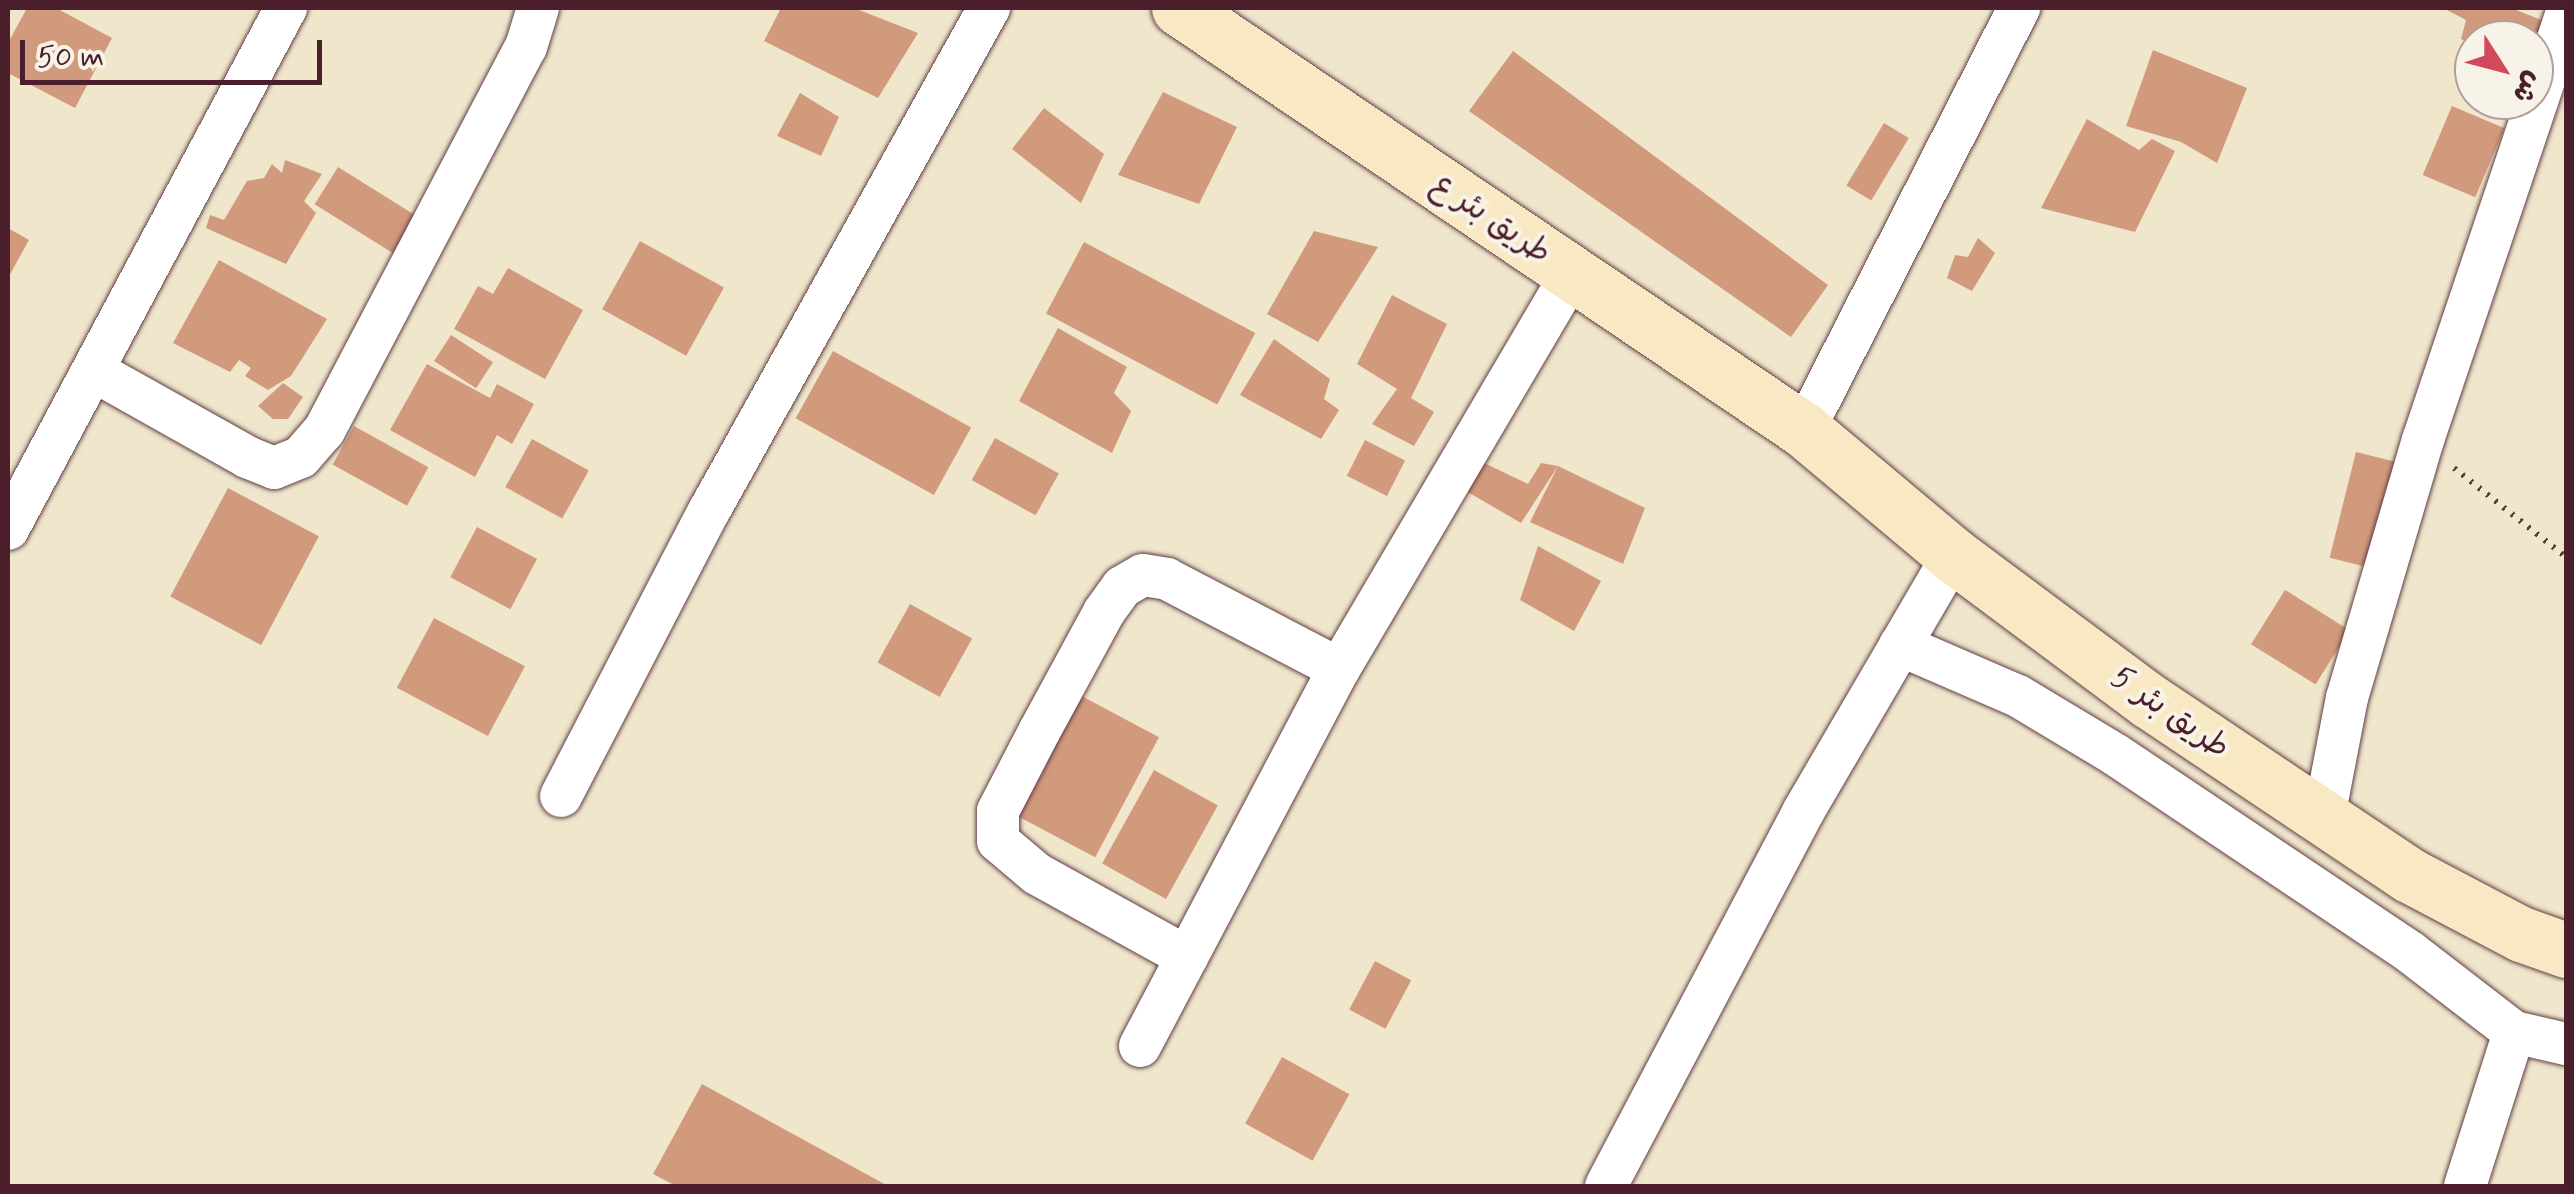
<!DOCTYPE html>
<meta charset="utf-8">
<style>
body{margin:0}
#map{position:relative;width:2574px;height:1194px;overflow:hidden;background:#efe6cc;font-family:Mynerve,"Playpen Sans Arabic",sans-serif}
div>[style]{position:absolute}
.building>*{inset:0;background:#d29a7d;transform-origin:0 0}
.path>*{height:6px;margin-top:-3px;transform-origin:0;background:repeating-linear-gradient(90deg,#633d43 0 2.5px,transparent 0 10.5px)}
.roads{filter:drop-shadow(0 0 2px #633d43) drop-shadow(0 0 2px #633d43)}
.street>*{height:42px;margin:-21px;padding:0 21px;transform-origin:21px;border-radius:21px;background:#fff}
.secondary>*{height:55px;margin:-27.5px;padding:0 27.5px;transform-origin:27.5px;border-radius:27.5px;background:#f8e8c3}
span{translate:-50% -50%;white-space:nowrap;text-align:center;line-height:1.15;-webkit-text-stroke:8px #f7f3e8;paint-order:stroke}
.street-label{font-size:32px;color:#4a1f2b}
.frame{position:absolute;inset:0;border:10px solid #4a1f2b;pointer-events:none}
.north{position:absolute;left:2454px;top:20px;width:100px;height:100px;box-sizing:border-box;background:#f7f3e8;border:2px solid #b29e9c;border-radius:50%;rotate:126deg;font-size:28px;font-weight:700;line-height:40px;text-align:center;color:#4a1f2b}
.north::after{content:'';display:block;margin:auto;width:35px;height:45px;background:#d1495b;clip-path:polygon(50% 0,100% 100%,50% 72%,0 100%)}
.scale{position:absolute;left:20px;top:40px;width:302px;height:45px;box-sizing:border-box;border:5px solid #4a1f2b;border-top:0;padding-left:12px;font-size:30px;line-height:35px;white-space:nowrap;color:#4a1f2b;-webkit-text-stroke:8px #f7f3e8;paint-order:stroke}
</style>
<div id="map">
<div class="building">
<div style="clip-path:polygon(27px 8px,56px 8px,112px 38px,75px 108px,8px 73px,8px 43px)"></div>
<div style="clip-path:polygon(781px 8px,854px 8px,918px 33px,878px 98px,764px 41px)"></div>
<div style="clip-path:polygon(2443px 8px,2511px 8px,2549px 23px,2534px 60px,2534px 40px,2474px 44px,2461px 39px,2466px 20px)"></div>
<div style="clip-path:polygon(2153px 50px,2247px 88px,2217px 163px,2181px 142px,2126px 126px)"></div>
<div style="clip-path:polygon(1513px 51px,1828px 285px,1791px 337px,1469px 111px)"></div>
<div style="clip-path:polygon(1163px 92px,1237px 127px,1199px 204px,1118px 175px)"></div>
<div style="clip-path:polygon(800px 93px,839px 117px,821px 156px,777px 136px)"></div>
<div style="left:2452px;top:106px;width:57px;height:75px;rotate:23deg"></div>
<div style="clip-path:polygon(1044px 108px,1104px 154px,1081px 203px,1012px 149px)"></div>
<div style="clip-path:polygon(2087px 119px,2139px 150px,2152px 139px,2175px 151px,2135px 232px,2041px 208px)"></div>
<div style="left:1884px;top:123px;width:29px;height:73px;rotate:31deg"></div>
<div style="clip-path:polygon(285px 160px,322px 174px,304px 201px,316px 213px,286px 264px,206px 228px,210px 215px,224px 220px,247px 181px,264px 178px,272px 164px,282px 173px)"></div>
<div style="left:338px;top:167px;width:92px;height:44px;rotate:32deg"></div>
<div style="clip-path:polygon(8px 228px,29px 240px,8px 278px)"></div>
<div style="clip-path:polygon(1314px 231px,1378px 247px,1318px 342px,1267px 314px)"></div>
<div style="clip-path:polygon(1978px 238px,1995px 253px,1972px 291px,1947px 278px,1955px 255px,1968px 257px)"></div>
<div style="left:640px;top:241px;width:96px;height:78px;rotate:29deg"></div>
<div style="left:1084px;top:242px;width:194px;height:81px;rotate:28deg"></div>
<div style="clip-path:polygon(219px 260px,327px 319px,291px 376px,268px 390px,245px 376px,251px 368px,239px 360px,230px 372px,173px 343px)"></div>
<div style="clip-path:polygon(508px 268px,583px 310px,545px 379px,454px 329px,478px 286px,493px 294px)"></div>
<div style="clip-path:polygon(1392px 295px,1447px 324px,1411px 398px,1434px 412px,1414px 446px,1372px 424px,1397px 389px,1357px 364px)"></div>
<div style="clip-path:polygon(1058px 328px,1127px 367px,1114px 393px,1131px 411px,1112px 453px,1019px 401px)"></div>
<div style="left:451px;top:335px;width:50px;height:31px;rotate:33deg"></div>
<div style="clip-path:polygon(1274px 339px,1330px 379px,1324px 399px,1339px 410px,1321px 439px,1240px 395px)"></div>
<div style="left:833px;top:351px;width:158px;height:77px;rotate:29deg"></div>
<div style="clip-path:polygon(427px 364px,490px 398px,497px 384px,534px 404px,512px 444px,497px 435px,475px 477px,390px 430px)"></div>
<div style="clip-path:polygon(283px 383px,303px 397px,288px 419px,273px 419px,258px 406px)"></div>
<div style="left:354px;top:426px;width:85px;height:44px;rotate:29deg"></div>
<div style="left:995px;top:438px;width:73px;height:48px;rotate:29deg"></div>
<div style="left:532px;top:439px;width:65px;height:55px;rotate:29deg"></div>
<div style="left:1365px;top:440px;width:45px;height:40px;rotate:27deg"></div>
<div style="left:2356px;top:452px;width:53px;height:109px;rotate:14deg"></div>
<div style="clip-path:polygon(1480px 461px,1528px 484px,1541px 463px,1558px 466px,1645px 508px,1623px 564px,1530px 522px,1558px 466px,1521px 523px,1466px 491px)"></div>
<div style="left:228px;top:488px;width:103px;height:123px;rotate:28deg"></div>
<div style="left:477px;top:527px;width:68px;height:57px;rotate:28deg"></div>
<div style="clip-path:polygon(1538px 546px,1601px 581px,1574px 631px,1520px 600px)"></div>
<div style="left:2285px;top:590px;width:76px;height:64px;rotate:32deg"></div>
<div style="left:910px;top:604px;width:71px;height:67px;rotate:29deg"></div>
<div style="left:434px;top:618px;width:103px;height:79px;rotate:28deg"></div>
<div style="left:1076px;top:693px;width:94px;height:136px;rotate:28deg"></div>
<div style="left:1154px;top:770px;width:73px;height:107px;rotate:29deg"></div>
<div style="left:1375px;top:961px;width:41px;height:55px;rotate:28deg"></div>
<div style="left:1282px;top:1057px;width:77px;height:76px;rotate:29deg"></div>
<div style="clip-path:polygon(702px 1084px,888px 1186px,676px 1186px,653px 1174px)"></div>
</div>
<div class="path">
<div style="left:2454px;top:468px;width:143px;rotate:38.5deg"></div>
</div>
<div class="roads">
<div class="street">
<div style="left:94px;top:371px;width:176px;rotate:29.3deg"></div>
<div style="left:247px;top:457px;width:29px;rotate:22deg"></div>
<div style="left:274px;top:468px;width:29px;rotate:-22deg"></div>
<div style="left:301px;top:457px;width:35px;rotate:-49deg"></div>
<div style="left:324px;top:431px;width:434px;rotate:-62.3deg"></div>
<div style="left:526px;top:47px;width:41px;rotate:-72.9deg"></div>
<div style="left:1804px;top:430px;width:474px;rotate:-63deg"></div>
<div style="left:8px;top:529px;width:591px;rotate:-61.92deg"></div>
<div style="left:1900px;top:645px;width:129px;rotate:23.4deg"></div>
<div style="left:2018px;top:696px;width:114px;rotate:31deg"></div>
<div style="left:2116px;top:755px;width:354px;rotate:33.8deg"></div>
<div style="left:2410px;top:952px;width:131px;rotate:37.6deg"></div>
<div style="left:2514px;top:1032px;width:53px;rotate:13deg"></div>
<div style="left:561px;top:796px;width:321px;rotate:-62.6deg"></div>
<div style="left:709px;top:511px;width:576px;rotate:-60.9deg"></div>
<div style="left:2324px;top:817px;width:121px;rotate:-79.1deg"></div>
<div style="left:2347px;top:698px;width:269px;rotate:-73.6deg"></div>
<div style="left:2423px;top:440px;width:448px;rotate:-71.4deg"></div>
<div style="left:1187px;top:957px;width:171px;rotate:-151deg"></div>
<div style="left:1037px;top:874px;width:51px;rotate:-139.8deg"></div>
<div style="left:998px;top:841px;width:30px;rotate:-90deg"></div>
<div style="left:998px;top:811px;width:91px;rotate:-62.6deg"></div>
<div style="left:1040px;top:730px;width:134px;rotate:-61.5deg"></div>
<div style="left:1104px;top:612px;width:31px;rotate:-54deg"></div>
<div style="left:1122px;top:587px;width:24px;rotate:-30deg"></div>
<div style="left:1143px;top:575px;width:24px;rotate:9deg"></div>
<div style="left:1167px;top:579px;width:194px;rotate:27.6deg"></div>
<div style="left:1140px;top:1046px;width:426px;rotate:-62.2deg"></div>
<div style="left:1339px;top:669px;width:459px;rotate:-59.5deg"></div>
<div style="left:1606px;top:1186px;width:423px;rotate:-62.2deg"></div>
<div style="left:1803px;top:812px;width:298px;rotate:-59.7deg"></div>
<div style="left:2465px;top:1186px;width:162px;rotate:-72.3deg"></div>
</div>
<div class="secondary">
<div style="left:1179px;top:8px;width:754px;rotate:34.03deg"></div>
<div style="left:1804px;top:430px;width:194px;rotate:40deg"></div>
<div style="left:1953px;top:555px;width:244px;rotate:36.7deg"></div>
<div style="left:2149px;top:701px;width:313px;rotate:33.8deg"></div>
<div style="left:2409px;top:875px;width:127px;rotate:27.8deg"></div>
<div style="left:2521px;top:934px;width:48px;rotate:19.6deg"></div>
</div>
</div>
<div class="street-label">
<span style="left:1491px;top:219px;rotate:34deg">طريق بئر ع</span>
<span style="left:2170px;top:713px;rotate:35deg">طريق بئر 5</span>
</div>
<div class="frame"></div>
<div class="north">ش</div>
<div class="scale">50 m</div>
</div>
